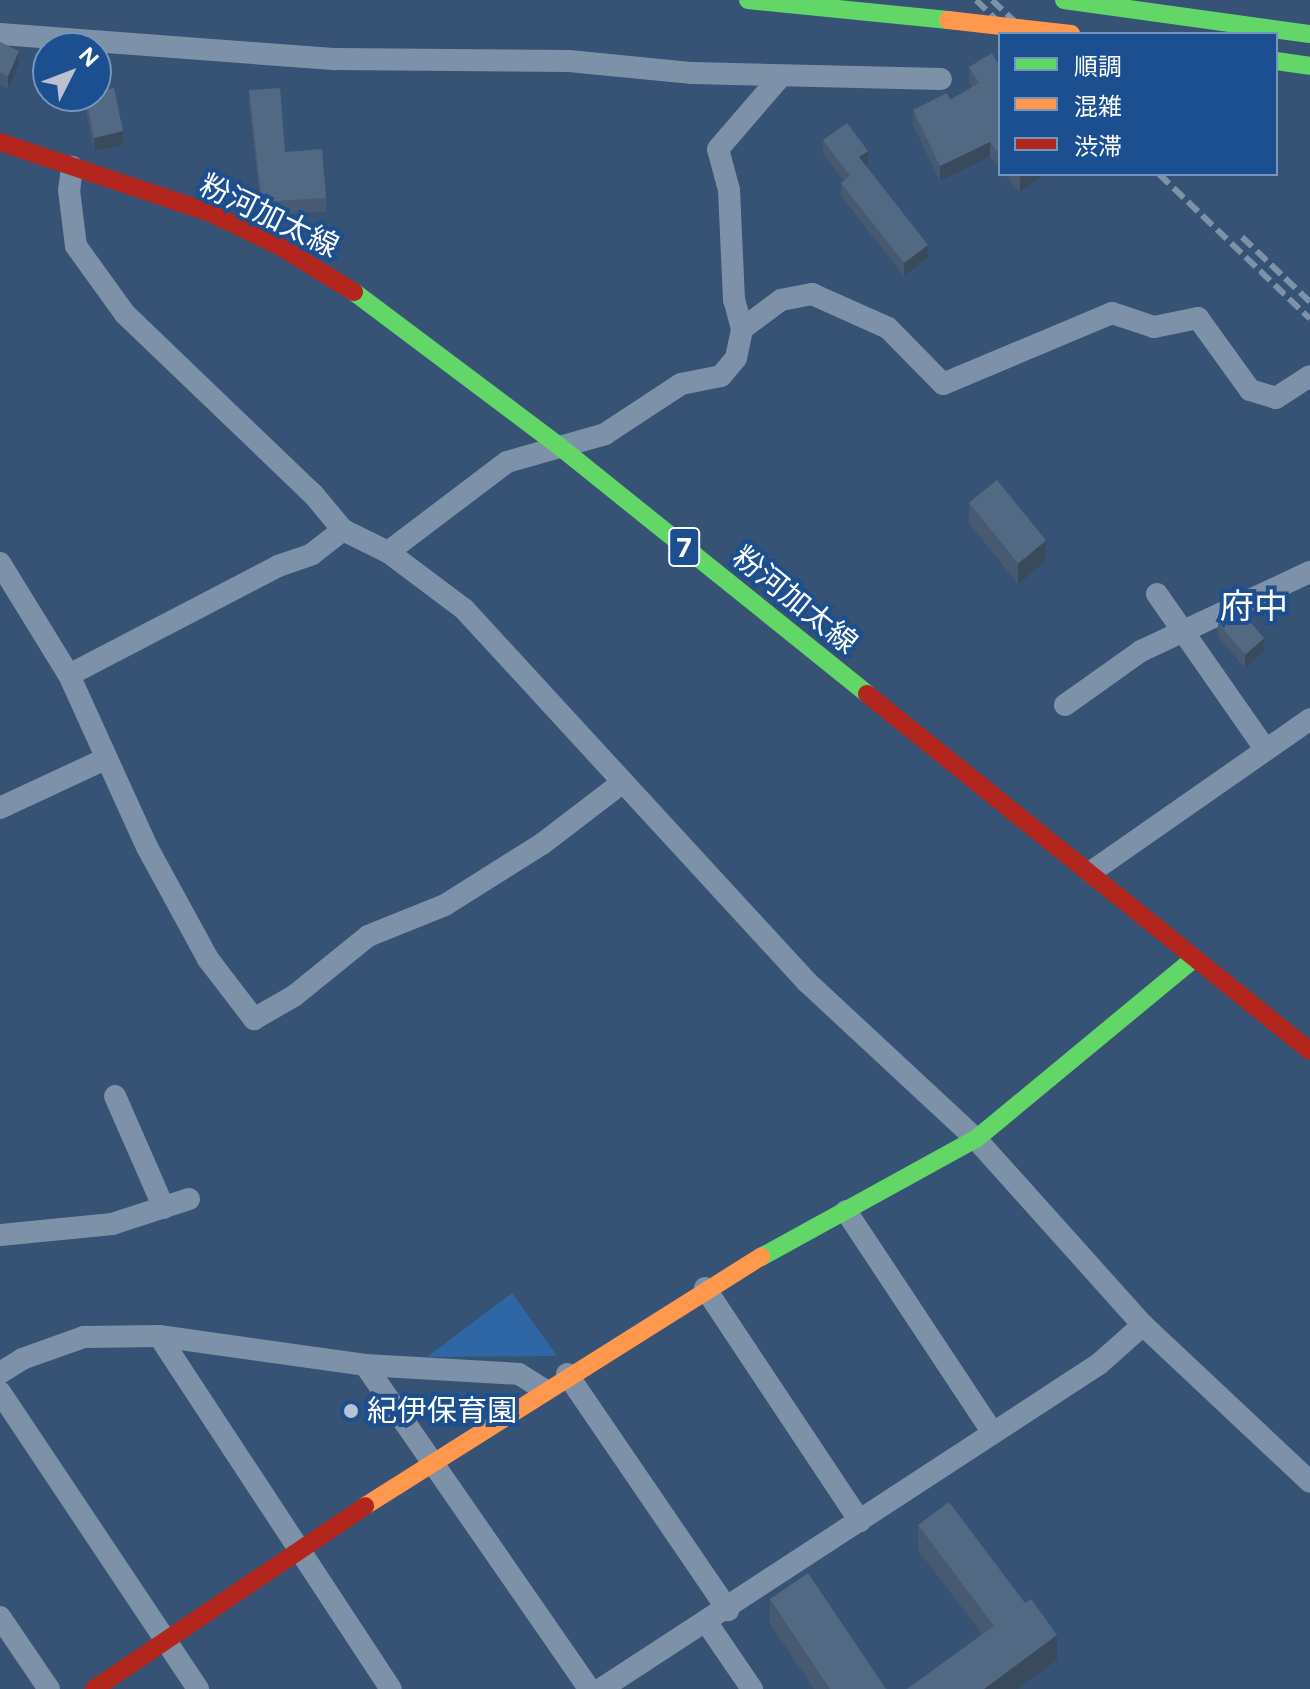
<!DOCTYPE html>
<meta charset="utf-8">
<style>
body{margin:0}
#map{position:relative;width:1310px;height:1689px;overflow:hidden;background:#365274;font-family:Figtree,"Noto Sans JP",sans-serif}
div>[style]{position:absolute}
.green>*{inset:0;background:#2f66a5}
.street>*{height:22px;margin:-11px;padding:0 11px;transform-origin:11px;border-radius:11px;background:#7d92a8}
.fast>*{height:18px;margin:-9px;padding:0 9px;transform-origin:9px;border-radius:9px;background:#63d668}
.slow>*{height:18px;margin:-9px;padding:0 9px;transform-origin:9px;border-radius:9px;background:#ff974d}
.jam>*{height:18px;margin:-9px;padding:0 9px;transform-origin:9px;border-radius:9px;background:#b3261e}
.rail>*{height:6px;margin-top:-3px;transform-origin:0;background:repeating-linear-gradient(90deg,#7e92a7 0 14px,transparent 0 20px)}
.slow-bridge>*{height:18px;margin:-9px;padding:0 9px;transform-origin:9px;border-radius:9px;background:#ff974d}
.wall>*{inset:0;background:#475a72}
.shaded-wall>*{inset:0;background:#394a5c}
.building>*{inset:0;background:#526984;transform-origin:0 0}
.dots>*{width:22px;height:22px;translate:-50% -50%;box-sizing:border-box;border:4px solid #1b4f8f;border-radius:50%}
span{translate:-50% -50%;white-space:nowrap;text-align:center;line-height:1.15;-webkit-text-stroke:8px #1b4f8f;paint-order:stroke}
.shield-label span{padding:2px 6px;background:#1b4f8f;border:2px solid;border-radius:6px;-webkit-text-stroke-width:0}
.shield-label{font-size:28px;color:#fff;font-weight:700}
.street-label{font-size:30px;color:#fff}
.poi-label{font-size:30px;color:#fff}
.left{translate:0 -50%;text-align:left}
.quarter-label{font-size:34px;color:#fff}
.legend{position:absolute;left:998px;top:32px;width:280px;height:144px;box-sizing:border-box;background:#1b4f8f;border:2px solid #7695bc;margin:0;padding:10px 14px;list-style:none;font-size:24px;color:#fff}
.legend li{display:flex;align-items:center;gap:16px;height:40px}
.legend b{width:40px;border:2px solid #7695bc}
.north{position:absolute;left:32px;top:32px;width:80px;height:80px;box-sizing:border-box;background:#1b4f8f;border:2px solid #7695bc;border-radius:50%;rotate:48deg;font-size:22px;font-weight:700;line-height:32px;text-align:center;color:#fff}
.north::after{content:'';display:block;margin:auto;width:28px;height:36px;background:#b9c2ce;clip-path:polygon(50% 0,100% 100%,50% 72%,0 100%)}
</style>
<div id="map">
<div class="green">
<div style="clip-path:polygon(512px 1293px,557px 1356px,427px 1357px)"></div>
</div>
<div class="street">
<div style="left:0;top:34px;width:337px;rotate:4.3deg"></div>
<div style="left:336px;top:59px;width:233px;rotate:0.5deg"></div>
<div style="left:569px;top:61px;width:124px;rotate:5.6deg"></div>
<div style="left:692px;top:73px;width:249px;rotate:1.4deg"></div>
<div style="left:72px;top:167px;width:23px;rotate:97deg"></div>
<div style="left:69px;top:190px;width:56px;rotate:82.9deg"></div>
<div style="left:76px;top:246px;width:84px;rotate:54.2deg"></div>
<div style="left:125px;top:314px;width:260px;rotate:43.8deg"></div>
<div style="left:313px;top:494px;width:47px;rotate:50.2deg"></div>
<div style="left:343px;top:530px;width:50px;rotate:26.1deg"></div>
<div style="left:388px;top:552px;width:95px;rotate:36.9deg"></div>
<div style="left:464px;top:609px;width:507px;rotate:47.4deg"></div>
<div style="left:807px;top:982px;width:231px;rotate:42.9deg"></div>
<div style="left:976px;top:1139px;width:250px;rotate:48.1deg"></div>
<div style="left:1143px;top:1325px;width:229px;rotate:43.2deg"></div>
<div style="left:742px;top:329px;width:49px;rotate:-36.6deg"></div>
<div style="left:781px;top:300px;width:32px;rotate:-11deg"></div>
<div style="left:812px;top:294px;width:83px;rotate:24.1deg"></div>
<div style="left:888px;top:328px;width:78px;rotate:45.5deg"></div>
<div style="left:943px;top:384px;width:183px;rotate:-22.8deg"></div>
<div style="left:1112px;top:313px;width:44px;rotate:18.4deg"></div>
<div style="left:1154px;top:327px;width:45px;rotate:-11.6deg"></div>
<div style="left:1198px;top:318px;width:89px;rotate:54.2deg"></div>
<div style="left:1250px;top:390px;width:27px;rotate:17deg"></div>
<div style="left:1276px;top:398px;width:40px;rotate:-32.9deg"></div>
<div style="left:388px;top:552px;width:149px;rotate:-37.1deg"></div>
<div style="left:507px;top:462px;width:102px;rotate:-15.9deg"></div>
<div style="left:605px;top:434px;width:91px;rotate:-33.3deg"></div>
<div style="left:681px;top:384px;width:41px;rotate:-11.3deg"></div>
<div style="left:721px;top:376px;width:23px;rotate:-50deg"></div>
<div style="left:736px;top:358px;width:30px;rotate:-78deg"></div>
<div style="left:742px;top:329px;width:30px;rotate:-105deg"></div>
<div style="left:734px;top:300px;width:110px;rotate:-92.6deg"></div>
<div style="left:729px;top:190px;width:42px;rotate:-105deg"></div>
<div style="left:718px;top:149px;width:96px;rotate:-49.2deg"></div>
<div style="left:0;top:563px;width:132px;rotate:58.4deg"></div>
<div style="left:69px;top:675px;width:189px;rotate:65.6deg"></div>
<div style="left:147px;top:847px;width:128px;rotate:61.4deg"></div>
<div style="left:208px;top:959px;width:76px;rotate:52.5deg"></div>
<div style="left:254px;top:1019px;width:46px;rotate:-29.9deg"></div>
<div style="left:294px;top:996px;width:95px;rotate:-39deg"></div>
<div style="left:368px;top:936px;width:83px;rotate:-21.9deg"></div>
<div style="left:445px;top:905px;width:115px;rotate:-32.2deg"></div>
<div style="left:542px;top:844px;width:102px;rotate:-37.4deg"></div>
<div style="left:1157px;top:594px;width:190px;rotate:55.1deg"></div>
<div style="left:69px;top:675px;width:236px;rotate:-27.5deg"></div>
<div style="left:278px;top:566px;width:36px;rotate:-19deg"></div>
<div style="left:312px;top:554px;width:39px;rotate:-38deg"></div>
<div style="left:1065px;top:705px;width:93px;rotate:-35.4deg"></div>
<div style="left:1141px;top:651px;width:187px;rotate:-25.1deg"></div>
<div style="left:0;top:808px;width:116px;rotate:-25deg"></div>
<div style="left:1091px;top:872px;width:267px;rotate:-34.9deg"></div>
<div style="left:115px;top:1096px;width:122px;rotate:66.4deg"></div>
<div style="left:846px;top:1211px;width:265px;rotate:56.5deg"></div>
<div style="left:0;top:1235px;width:113px;rotate:-5.6deg"></div>
<div style="left:112px;top:1224px;width:81px;rotate:-18deg"></div>
<div style="left:705px;top:1288px;width:280px;rotate:56.4deg"></div>
<div style="left:159px;top:1336px;width:422px;rotate:56.7deg"></div>
<div style="left:365px;top:1365px;width:394px;rotate:55.3deg"></div>
<div style="left:0;top:1373px;width:26px;rotate:-32deg"></div>
<div style="left:22px;top:1359px;width:66px;rotate:-19.5deg"></div>
<div style="left:84px;top:1337px;width:75px;rotate:-0.8deg"></div>
<div style="left:159px;top:1336px;width:208px;rotate:8deg"></div>
<div style="left:365px;top:1365px;width:154px;rotate:3.3deg"></div>
<div style="left:519px;top:1374px;width:28px;rotate:32deg"></div>
<div style="left:567px;top:1374px;width:286px;rotate:55.7deg"></div>
<div style="left:0;top:1392px;width:357px;rotate:56.3deg"></div>
<div style="left:0;top:1617px;width:87px;rotate:55.8deg"></div>
<div style="left:707px;top:1623px;width:80px;rotate:55.7deg"></div>
<div style="left:601px;top:1689px;width:595px;rotate:-33.13deg"></div>
<div style="left:1099px;top:1364px;width:59px;rotate:-41.6deg"></div>
</div>
<div class="fast">
<div style="left:748px;top:0;width:201px;rotate:5.7deg"></div>
<div style="left:1064px;top:0;width:248px;rotate:7.9deg"></div>
<div style="left:1276px;top:61px;width:34px;rotate:8deg"></div>
<div style="left:354px;top:292px;width:256px;rotate:36.9deg"></div>
<div style="left:559px;top:446px;width:395px;rotate:38.8deg"></div>
<div style="left:761px;top:1257px;width:245px;rotate:-28.8deg"></div>
<div style="left:976px;top:1139px;width:284px;rotate:-39.6deg"></div>
</div>
<div class="slow">
<div style="left:365px;top:1506px;width:468px;rotate:-32.2deg"></div>
</div>
<div class="jam">
<div style="left:0;top:142px;width:219px;rotate:18.6deg"></div>
<div style="left:208px;top:212px;width:79px;rotate:25.6deg"></div>
<div style="left:279px;top:246px;width:88px;rotate:31.5deg"></div>
<div style="left:867px;top:694px;width:569px;rotate:38.86deg"></div>
<div style="left:94px;top:1689px;width:327px;rotate:-34deg"></div>
</div>
<div class="rail">
<div style="left:976px;top:0;width:29px;rotate:44deg"></div>
<div style="left:992px;top:0;width:50px;rotate:43.4deg"></div>
<div style="left:1159px;top:174px;width:209px;rotate:43.8deg"></div>
<div style="left:1242px;top:237px;width:94px;rotate:43.7deg"></div>
</div>
<div class="slow-bridge">
<div style="left:948px;top:20px;width:124px;rotate:6.5deg"></div>
</div>
<div class="wall">
<div style="clip-path:polygon(0 42px,19px 65px,8px 89px,0 85px)"></div>
<div style="clip-path:polygon(969px 67px,1000px 67px,1000px 169px,990px 157px,940px 181px,913px 125px,913px 110px,950px 100px,972px 87px,969px 82px)"></div>
<div style="clip-path:polygon(249px 90px,285px 152px,326px 198px,326px 212px,262px 215px,249px 104px)"></div>
<div style="clip-path:polygon(85px 96px,123px 145px,94px 151px,85px 107px)"></div>
<div style="clip-path:polygon(823px 140px,868px 164px,866px 166px,928px 258px,904px 276px,841px 196px,841px 183px,844px 181px,823px 154px)"></div>
<div style="clip-path:polygon(1004px 174px,1046px 174px,1020px 192px)"></div>
<div style="clip-path:polygon(969px 503px,1046px 561px,1018px 584px,969px 523px)"></div>
<div style="clip-path:polygon(1218px 623px,1264px 651px,1245px 668px,1218px 637px)"></div>
<div style="clip-path:polygon(918px 1525px,1057px 1660px,1018px 1689px,907px 1689px,982px 1634px,918px 1550px)"></div>
<div style="clip-path:polygon(770px 1599px,886px 1689px,814px 1689px,770px 1624px)"></div>
</div>
<div class="shaded-wall">
<div style="clip-path:polygon(19px 51px,19px 65px,8px 89px,8px 76px)"></div>
<div style="clip-path:polygon(123px 131px,123px 145px,94px 151px,94px 138px)"></div>
<div style="clip-path:polygon(990px 142px,990px 157px,940px 181px,940px 166px)"></div>
<div style="clip-path:polygon(868px 151px,868px 164px,859px 171px,859px 157px)"></div>
<div style="clip-path:polygon(1023px 174px,1046px 174px,1020px 192px,1020px 176px)"></div>
<div style="clip-path:polygon(928px 245px,928px 258px,904px 276px,904px 263px)"></div>
<div style="clip-path:polygon(1046px 541px,1046px 561px,1018px 584px,1018px 564px)"></div>
<div style="clip-path:polygon(1264px 638px,1264px 651px,1245px 668px,1245px 655px)"></div>
<div style="clip-path:polygon(1057px 1635px,1057px 1660px,1018px 1689px,984px 1689px)"></div>
</div>
<div class="building">
<div style="clip-path:polygon(0 42px,19px 51px,8px 76px,0 72px)"></div>
<div style="clip-path:polygon(992px 53px,1000px 67px,1000px 154px,990px 142px,940px 166px,913px 110px,947px 93px,950px 100px,979px 83px,969px 67px)"></div>
<div style="clip-path:polygon(114px 88px,123px 131px,94px 138px,86px 96px,96px 96px,96px 92px)"></div>
<div style="clip-path:polygon(280px 88px,285px 152px,322px 149px,326px 198px,262px 202px,249px 90px)"></div>
<div style="clip-path:polygon(847px 123px,868px 151px,859px 157px,928px 245px,904px 263px,841px 183px,850px 176px,823px 140px)"></div>
<div style="left:997px;top:480px;width:78px;height:36px;rotate:51deg"></div>
<div style="left:1238px;top:608px;width:40px;height:25px;rotate:49deg"></div>
<div style="clip-path:polygon(949px 1502px,1025px 1603px,1031px 1599px,1057px 1635px,984px 1689px,907px 1689px,994px 1626px,918px 1525px)"></div>
<div style="clip-path:polygon(808px 1573px,886px 1689px,830px 1689px,770px 1599px)"></div>
</div>
<div class="dots">
<div style="left:351px;top:1411px;background:#b9c2ce"></div>
</div>
<div class="shield-label">
<span style="left:684px;top:547px">7</span>
</div>
<div class="street-label">
<span style="left:269px;top:216px;rotate:26deg">粉河加太線</span>
<span style="left:795px;top:600px;rotate:39deg">粉河加太線</span>
</div>
<div class="poi-label">
<span class="left" style="left:367px;top:1411px">紀伊保育園</span>
</div>
<div class="quarter-label">
<span style="left:1254px;top:607px">府中</span>
</div>
<ul class="legend">
<li><b style="height:10px;background:#63d668"></b>順調</li>
<li><b style="height:10px;background:#ff974d"></b>混雑</li>
<li><b style="height:10px;background:#b3261e"></b>渋滞</li>
</ul>
<div class="north">N</div>
</div>
